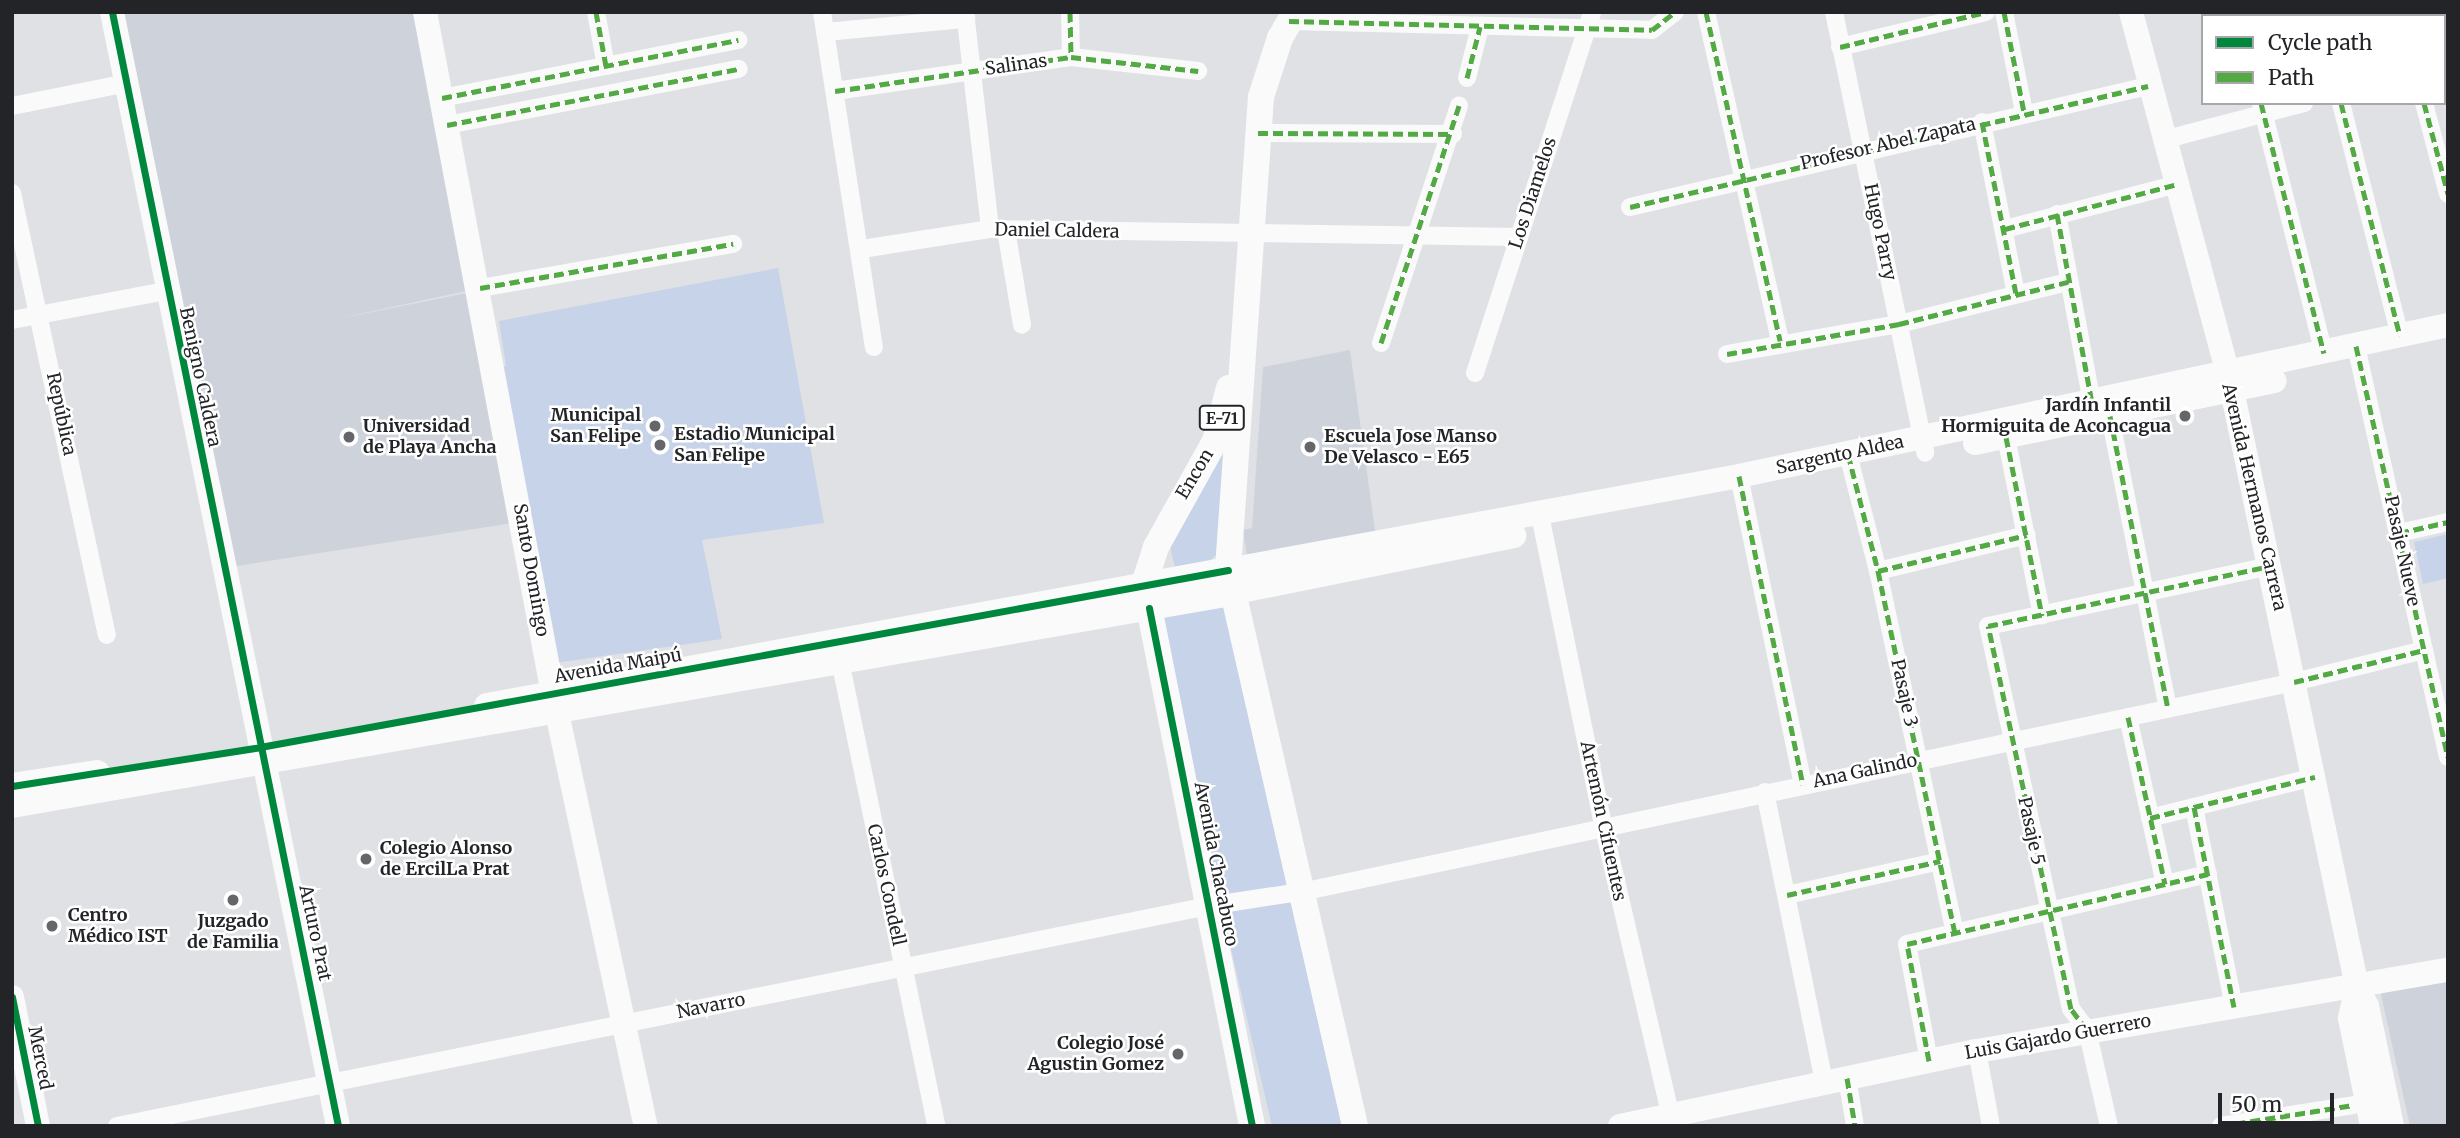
<!DOCTYPE html>
<meta charset="utf-8">
<style>
body{margin:0}
#map{position:relative;width:2460px;height:1138px;overflow:hidden;background:#dfe1e5;font-family:Merriweather,serif}
div>[style]{position:absolute}
.built>*{inset:0;background:#ced3db}
.green>*{inset:0;background:#c7d3e8;transform-origin:0 0}
.street>*{height:18px;margin:-9px;padding:0 9px;transform-origin:9px;border-radius:9px;background:#fafafb}
.secondary>*{height:24px;margin:-12px;padding:0 12px;transform-origin:12px;border-radius:12px;background:#fafafb}
.primary>*{height:26px;margin:-13px;padding:0 13px;transform-origin:13px;border-radius:13px;background:#fafafb}
.quiet>*{height:5px;margin-top:-2.5px;transform-origin:0;background:repeating-linear-gradient(90deg,#53aa44 0 10px,transparent 0 15px)}
.cycleway>*{height:7px;margin:-3.5px;padding:0 3.5px;transform-origin:3.5px;border-radius:3.5px;background:#00873e}
.dots>*{width:19px;height:19px;translate:-50% -50%;box-sizing:border-box;border:4px solid #fff;border-radius:50%}
span{translate:-50% -50%;white-space:nowrap;text-align:center;line-height:1.15;-webkit-text-stroke:5px #fff;paint-order:stroke}
.shield-label span{padding:2px 5px;background:#fff;border:2px solid;border-radius:5px;-webkit-text-stroke-width:0}
.shield-label{font-size:16px;color:#232427;font-weight:700}
.street-label{font-size:18px;color:#232427}
.poi-label{font-size:18px;color:#232427;font-weight:700}
.right{translate:-100% -50%;text-align:right}
.left{translate:0 -50%;text-align:left}
.frame{position:absolute;inset:0;border:14px solid #232427;pointer-events:none}
.legend{position:absolute;left:2201px;top:14px;width:245px;height:91px;box-sizing:border-box;background:#fff;border:2px solid #a7a7a9;margin:0;padding:9px 12px;list-style:none;font-size:21px;color:#232427}
.legend li{display:flex;align-items:center;gap:14px;height:35px}
.legend b{width:35px;border:2px solid #a7a7a9}
.scale{position:absolute;left:2218px;top:1093px;width:116px;height:32px;box-sizing:border-box;border:4px solid #232427;border-top:0;padding-left:9px;font-size:21px;line-height:24px;white-space:nowrap;color:#232427;-webkit-text-stroke:5px #fff;paint-order:stroke}
</style>
<div id="map">
<div class="built">
<div style="clip-path:polygon(119px 12px,413px 12px,471px 290px,332px 320px,472px 292px,514px 523px,224px 568px)"></div>
<div style="clip-path:polygon(1350px 350px,1376px 537px,1247px 556px,1243px 530px,1252px 528px,1263px 367px)"></div>
<div style="clip-path:polygon(2448px 977px,2448px 1126px,2410px 1126px,2380px 990px)"></div>
</div>
<div class="green">
<div style="clip-path:polygon(778px 268px,824px 523px,702px 540px,722px 639px,555px 663px,496px 368px,506px 366px,499px 321px)"></div>
<div style="clip-path:polygon(1225px 447px,1216px 555px,1206px 564px,1175px 567px,1169px 542px)"></div>
<div style="clip-path:polygon(2448px 534px,2448px 578px,2423px 584px,2414px 542px)"></div>
<div style="left:1232px;top:602px;width:537px;height:79px;rotate:77deg"></div>
</div>
<div class="street">
<div style="left:596px;top:12px;width:55px;rotate:79.5deg"></div>
<div style="left:822px;top:12px;width:339px;rotate:81.2deg"></div>
<div style="left:965px;top:12px;width:218px;rotate:83.4deg"></div>
<div style="left:1070px;top:12px;width:45px;rotate:88.7deg"></div>
<div style="left:1706px;top:12px;width:337px;rotate:77.3deg"></div>
<div style="left:1834px;top:12px;width:450px;rotate:78.3deg"></div>
<div style="left:2004px;top:12px;width:102px;rotate:78.7deg"></div>
<div style="left:2239px;top:12px;width:4px;rotate:76deg"></div>
<div style="left:2319px;top:12px;width:4px;rotate:76deg"></div>
<div style="left:1289px;top:21px;width:363px;rotate:1.4deg"></div>
<div style="left:1652px;top:30px;width:29px;rotate:-38deg"></div>
<div style="left:825px;top:32px;width:142px;rotate:-5.3deg"></div>
<div style="left:1840px;top:47px;width:150px;rotate:-13.5deg"></div>
<div style="left:2444px;top:66px;width:4px;rotate:-14deg"></div>
<div style="left:1467px;top:78px;width:53px;rotate:-75.7deg"></div>
<div style="left:835px;top:91px;width:238px;rotate:-8.2deg"></div>
<div style="left:1071px;top:57px;width:128px;rotate:6.3deg"></div>
<div style="left:442px;top:98px;width:302px;rotate:-11.1deg"></div>
<div style="left:2261px;top:103px;width:258px;rotate:75.9deg"></div>
<div style="left:2341px;top:103px;width:240px;rotate:75.8deg"></div>
<div style="left:2424px;top:103px;width:94px;rotate:75.2deg"></div>
<div style="left:12px;top:106px;width:117px;rotate:-11.3deg"></div>
<div style="left:1982px;top:122px;width:174px;rotate:78.8deg"></div>
<div style="left:447px;top:125px;width:297px;rotate:-10.9deg"></div>
<div style="left:1258px;top:133px;width:195px;rotate:0.3deg"></div>
<div style="left:2163px;top:140px;width:146px;rotate:-14.7deg"></div>
<div style="left:12px;top:193px;width:452px;rotate:77.9deg"></div>
<div style="left:1630px;top:207px;width:532px;rotate:-13.15deg"></div>
<div style="left:2057px;top:214px;width:191px;rotate:79.5deg"></div>
<div style="left:2005px;top:229px;width:175px;rotate:-14.6deg"></div>
<div style="left:1006px;top:230px;width:96px;rotate:80.4deg"></div>
<div style="left:862px;top:249px;width:130px;rotate:-8.9deg"></div>
<div style="left:990px;top:229px;width:529px;rotate:0.87deg"></div>
<div style="left:480px;top:288px;width:257px;rotate:-9.9deg"></div>
<div style="left:12px;top:320px;width:157px;rotate:-10.7deg"></div>
<div style="left:1381px;top:343px;width:250px;rotate:-71.8deg"></div>
<div style="left:2356px;top:346px;width:421px;rotate:77.4deg"></div>
<div style="left:1727px;top:354px;width:175px;rotate:-9.9deg"></div>
<div style="left:1899px;top:324px;width:174px;rotate:-14deg"></div>
<div style="left:1475px;top:373px;width:379px;rotate:-72deg"></div>
<div style="left:2110px;top:416px;width:298px;rotate:78.8deg"></div>
<div style="left:2006px;top:437px;width:182px;rotate:78.6deg"></div>
<div style="left:1848px;top:454px;width:121px;rotate:75.6deg"></div>
<div style="left:1878px;top:571px;width:370px;rotate:78deg"></div>
<div style="left:1739px;top:476px;width:315px;rotate:78.3deg"></div>
<div style="left:1540px;top:515px;width:316px;rotate:78.5deg"></div>
<div style="left:1603px;top:825px;width:309px;rotate:76.9deg"></div>
<div style="left:2399px;top:533px;width:50px;rotate:-12.7deg"></div>
<div style="left:1878px;top:571px;width:153px;rotate:-13.6deg"></div>
<div style="left:838px;top:651px;width:485px;rotate:78.3deg"></div>
<div style="left:2128px;top:717px;width:171px;rotate:77.5deg"></div>
<div style="left:1765px;top:792px;width:297px;rotate:78.5deg"></div>
<div style="left:2194px;top:807px;width:204px;rotate:78.7deg"></div>
<div style="left:2150px;top:818px;width:170px;rotate:-14deg"></div>
<div style="left:1787px;top:895px;width:157px;rotate:-12.5deg"></div>
<div style="left:1977px;top:1051px;width:76px;rotate:79.4deg"></div>
<div style="left:1929px;top:1061px;width:119px;rotate:-100.6deg"></div>
<div style="left:1907px;top:944px;width:309px;rotate:-13.1deg"></div>
<div style="left:1847px;top:1078px;width:49px;rotate:80.5deg"></div>
<div style="left:117px;top:1126px;width:1113px;rotate:-11.4deg"></div>
<div style="left:1208px;top:906px;width:99px;rotate:-8.7deg"></div>
<div style="left:1306px;top:891px;width:1010px;rotate:-11.94deg"></div>
<div style="left:2294px;top:682px;width:134px;rotate:-13.8deg"></div>
<div style="left:2109px;top:1126px;width:98px;rotate:-102.9deg"></div>
<div style="left:2087px;top:1030px;width:26px;rotate:-127deg"></div>
<div style="left:2071px;top:1009px;width:392px;rotate:-102.2deg"></div>
<div style="left:1988px;top:626px;width:289px;rotate:-12deg"></div>
<div style="left:2221px;top:1126px;width:134px;rotate:-9deg"></div>
</div>
<div class="secondary">
<div style="left:112px;top:12px;width:1137px;rotate:78.53deg"></div>
<div style="left:425px;top:12px;width:694px;rotate:79.37deg"></div>
<div style="left:553px;top:694px;width:442px;rotate:77.9deg"></div>
<div style="left:2131px;top:12px;width:391px;rotate:75deg"></div>
<div style="left:2232px;top:390px;width:610px;rotate:78.17deg"></div>
<div style="left:2357px;top:987px;width:21px;rotate:62deg"></div>
<div style="left:2367px;top:1006px;width:123px;rotate:78.2deg"></div>
<div style="left:1975px;top:443px;width:306px;rotate:-11.7deg"></div>
<div style="left:1228px;top:570px;width:520px;rotate:-10.42deg"></div>
<div style="left:1739px;top:476px;width:725px;rotate:-12.02deg"></div>
<div style="left:1236px;top:592px;width:284px;rotate:-11.4deg"></div>
<div style="left:2357px;top:987px;width:32px;rotate:103deg"></div>
<div style="left:2350px;top:1018px;width:110px;rotate:78.5deg"></div>
<div style="left:12px;top:997px;width:132px;rotate:78.6deg"></div>
<div style="left:1620px;top:1126px;width:365px;rotate:-11.9deg"></div>
<div style="left:1977px;top:1051px;width:478px;rotate:-9.8deg"></div>
</div>
<div class="primary">
<div style="left:1295px;top:12px;width:30px;rotate:120deg"></div>
<div style="left:1280px;top:38px;width:62px;rotate:107.9deg"></div>
<div style="left:1261px;top:97px;width:474px;rotate:94deg"></div>
<div style="left:1228px;top:570px;width:570px;rotate:77.13deg"></div>
<div style="left:1144px;top:584px;width:39px;rotate:-72deg"></div>
<div style="left:1156px;top:547px;width:121px;rotate:-60.9deg"></div>
<div style="left:1215px;top:441px;width:55px;rotate:-75.2deg"></div>
<div style="left:1146px;top:592px;width:544px;rotate:78.77deg"></div>
<div style="left:487px;top:706px;width:753px;rotate:-10.4deg"></div>
<div style="left:12px;top:786px;width:86px;rotate:-8.7deg"></div>
<div style="left:12px;top:805px;width:1242px;rotate:-9.87deg"></div>
</div>
<div class="quiet">
<div style="left:596px;top:12px;width:55px;rotate:79.5deg"></div>
<div style="left:1070px;top:12px;width:45px;rotate:88.7deg"></div>
<div style="left:1706px;top:12px;width:337px;rotate:77.3deg"></div>
<div style="left:2004px;top:12px;width:102px;rotate:78.7deg"></div>
<div style="left:2239px;top:12px;width:4px;rotate:76deg"></div>
<div style="left:2319px;top:12px;width:4px;rotate:76deg"></div>
<div style="left:1289px;top:21px;width:363px;rotate:1.4deg"></div>
<div style="left:1652px;top:30px;width:29px;rotate:-38deg"></div>
<div style="left:1840px;top:47px;width:150px;rotate:-13.5deg"></div>
<div style="left:1467px;top:78px;width:53px;rotate:-75.7deg"></div>
<div style="left:835px;top:91px;width:238px;rotate:-8.2deg"></div>
<div style="left:1071px;top:57px;width:128px;rotate:6.3deg"></div>
<div style="left:442px;top:98px;width:302px;rotate:-11.1deg"></div>
<div style="left:2261px;top:103px;width:258px;rotate:75.9deg"></div>
<div style="left:2341px;top:103px;width:240px;rotate:75.8deg"></div>
<div style="left:2424px;top:103px;width:94px;rotate:75.2deg"></div>
<div style="left:1982px;top:122px;width:174px;rotate:78.8deg"></div>
<div style="left:447px;top:125px;width:297px;rotate:-10.9deg"></div>
<div style="left:1258px;top:133px;width:195px;rotate:0.3deg"></div>
<div style="left:1630px;top:207px;width:532px;rotate:-13.15deg"></div>
<div style="left:2057px;top:214px;width:191px;rotate:79.5deg"></div>
<div style="left:2005px;top:229px;width:175px;rotate:-14.6deg"></div>
<div style="left:480px;top:288px;width:257px;rotate:-9.9deg"></div>
<div style="left:1381px;top:343px;width:250px;rotate:-71.8deg"></div>
<div style="left:2356px;top:346px;width:421px;rotate:77.4deg"></div>
<div style="left:1727px;top:354px;width:175px;rotate:-9.9deg"></div>
<div style="left:1899px;top:324px;width:174px;rotate:-14deg"></div>
<div style="left:2110px;top:416px;width:298px;rotate:78.8deg"></div>
<div style="left:2006px;top:437px;width:182px;rotate:78.6deg"></div>
<div style="left:1848px;top:454px;width:121px;rotate:75.6deg"></div>
<div style="left:1878px;top:571px;width:370px;rotate:78deg"></div>
<div style="left:1739px;top:476px;width:315px;rotate:78.3deg"></div>
<div style="left:2399px;top:533px;width:50px;rotate:-12.7deg"></div>
<div style="left:1878px;top:571px;width:153px;rotate:-13.6deg"></div>
<div style="left:2294px;top:682px;width:134px;rotate:-13.8deg"></div>
<div style="left:2128px;top:717px;width:171px;rotate:77.5deg"></div>
<div style="left:2194px;top:807px;width:204px;rotate:78.7deg"></div>
<div style="left:2150px;top:818px;width:170px;rotate:-14deg"></div>
<div style="left:1787px;top:895px;width:157px;rotate:-12.5deg"></div>
<div style="left:2087px;top:1030px;width:26px;rotate:-127deg"></div>
<div style="left:2071px;top:1009px;width:392px;rotate:-102.2deg"></div>
<div style="left:1988px;top:626px;width:289px;rotate:-12deg"></div>
<div style="left:1929px;top:1061px;width:119px;rotate:-100.6deg"></div>
<div style="left:1907px;top:944px;width:309px;rotate:-13.1deg"></div>
<div style="left:1847px;top:1078px;width:49px;rotate:80.5deg"></div>
<div style="left:2221px;top:1126px;width:134px;rotate:-9deg"></div>
</div>
<div class="cycleway">
<div style="left:112px;top:12px;width:1137px;rotate:78.53deg"></div>
<div style="left:1149px;top:608px;width:528px;rotate:78.75deg"></div>
<div style="left:12px;top:786px;width:251px;rotate:-8.9deg"></div>
<div style="left:260px;top:747px;width:984px;rotate:-10.36deg"></div>
<div style="left:12px;top:997px;width:132px;rotate:78.6deg"></div>
</div>
<div class="dots">
<div style="left:2185px;top:416px;background:#65666a"></div>
<div style="left:655px;top:426px;background:#65666a"></div>
<div style="left:349px;top:437px;background:#65666a"></div>
<div style="left:660px;top:445px;background:#65666a"></div>
<div style="left:1310px;top:447px;background:#65666a"></div>
<div style="left:366px;top:859px;background:#65666a"></div>
<div style="left:233px;top:900px;background:#65666a"></div>
<div style="left:52px;top:926px;background:#65666a"></div>
<div style="left:1178px;top:1054px;background:#65666a"></div>
</div>
<div class="shield-label">
<span style="left:1222px;top:418px">E-71</span>
</div>
<div class="street-label">
<span style="left:1016px;top:65px;rotate:-8deg">Salinas</span>
<span style="left:1888px;top:144px;rotate:-13deg">Profesor Abel Zapata</span>
<span style="left:1533px;top:193px;rotate:-72deg">Los Diamelos</span>
<span style="left:1057px;top:231px;rotate:1deg">Daniel Caldera</span>
<span style="left:1880px;top:232px;rotate:78deg">Hugo Parry</span>
<span style="left:200px;top:377px;rotate:78deg">Benigno Caldera</span>
<span style="left:61px;top:414px;rotate:78deg">República</span>
<span style="left:1840px;top:455px;rotate:-12deg">Sargento Aldea</span>
<span style="left:1195px;top:474px;rotate:-59deg">Encon</span>
<span style="left:2254px;top:497px;rotate:77deg">Avenida Hermanos Carrera</span>
<span style="left:2402px;top:551px;rotate:78deg">Pasaje Nueve</span>
<span style="left:531px;top:570px;rotate:80deg">Santo Domingo</span>
<span style="left:618px;top:666px;rotate:-10deg">Avenida Maipú</span>
<span style="left:1904px;top:693px;rotate:78deg">Pasaje 3</span>
<span style="left:1865px;top:771px;rotate:-12deg">Ana Galindo</span>
<span style="left:1603px;top:821px;rotate:78deg">Artemón Cifuentes</span>
<span style="left:2031px;top:831px;rotate:78deg">Pasaje 5</span>
<span style="left:1216px;top:864px;rotate:79deg">Avenida Chacabuco</span>
<span style="left:886px;top:885px;rotate:78deg">Carlos Condell</span>
<span style="left:315px;top:933px;rotate:78deg">Arturo Prat</span>
<span style="left:711px;top:1006px;rotate:-11deg">Navarro</span>
<span style="left:2058px;top:1037px;rotate:-10deg">Luis Gajardo Guerrero</span>
<span style="left:40px;top:1058px;rotate:79deg">Merced</span>
</div>
<div class="poi-label">
<span class="right" style="left:2171px;top:416px">Jardín Infantil<br>Hormiguita de Aconcagua</span>
<span class="right" style="left:641px;top:426px">Municipal<br>San Felipe</span>
<span class="left" style="left:363px;top:437px">Universidad<br>de Playa Ancha</span>
<span class="left" style="left:674px;top:445px">Estadio Municipal<br>San Felipe</span>
<span class="left" style="left:1324px;top:447px">Escuela Jose Manso<br>De Velasco - E65</span>
<span class="left" style="left:380px;top:859px">Colegio Alonso<br>de ErcilLa Prat</span>
<span class="left" style="left:68px;top:926px">Centro<br>Médico IST</span>
<span style="left:233px;top:932px">Juzgado<br>de Familia</span>
<span class="right" style="left:1164px;top:1054px">Colegio José<br>Agustin Gomez</span>
</div>
<div class="frame"></div>
<ul class="legend">
<li><b style="height:9px;background:#00873e"></b>Cycle path</li>
<li><b style="height:9px;background:#53aa44"></b>Path</li>
</ul>
<div class="scale">50 m</div>
</div>
